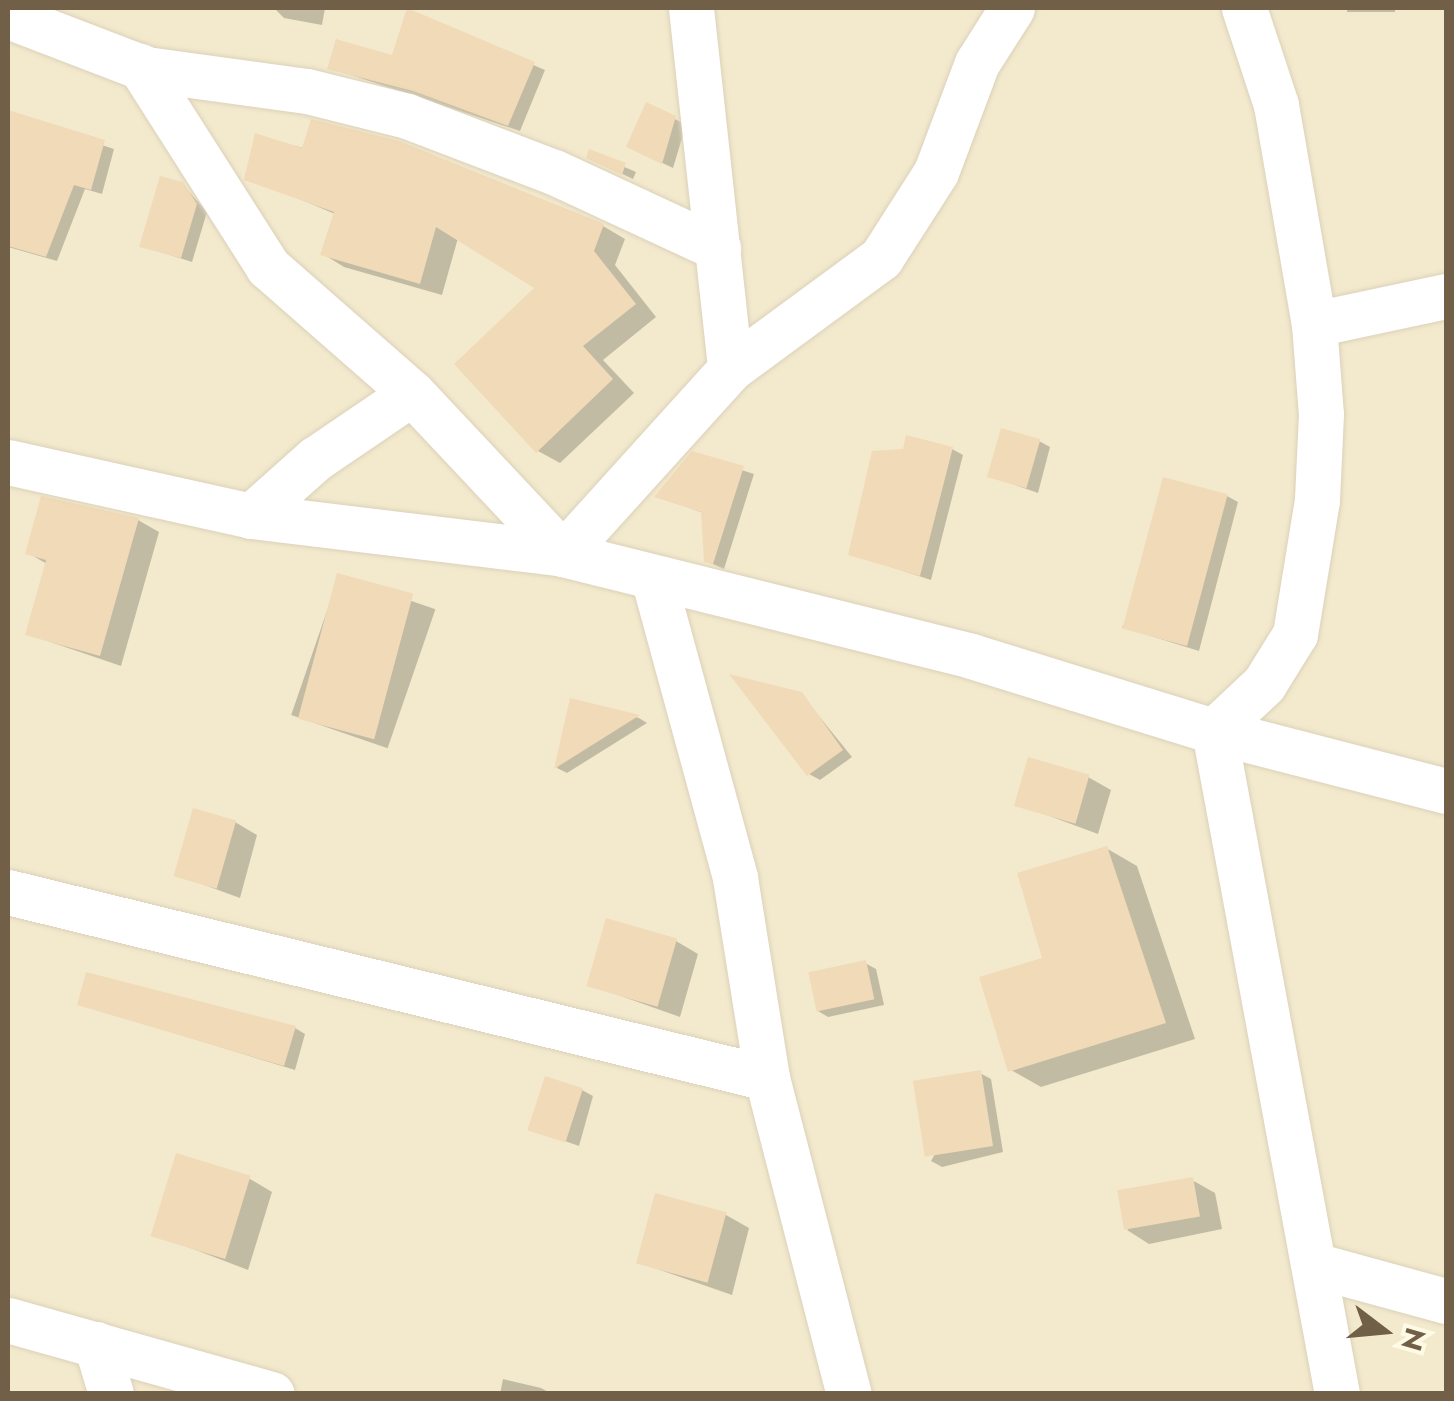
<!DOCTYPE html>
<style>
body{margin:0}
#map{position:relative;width:1454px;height:1401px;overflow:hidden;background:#fcf6df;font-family:Jost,sans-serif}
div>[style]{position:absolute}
.residential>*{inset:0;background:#f3eace;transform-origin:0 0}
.shadow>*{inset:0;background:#0003;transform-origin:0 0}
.building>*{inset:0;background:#f1dab7;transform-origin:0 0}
.roads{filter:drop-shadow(0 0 2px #dcd1b9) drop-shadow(0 0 2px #dcd1b9)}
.minor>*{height:45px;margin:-22.5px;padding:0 22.5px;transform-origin:22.5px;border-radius:22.5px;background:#fff}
span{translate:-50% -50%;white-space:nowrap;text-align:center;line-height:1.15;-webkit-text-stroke:8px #fffae5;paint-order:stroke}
.frame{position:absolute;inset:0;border:10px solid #715f47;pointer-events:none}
.north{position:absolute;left:1334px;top:1281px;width:100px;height:100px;-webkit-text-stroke:8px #fffae5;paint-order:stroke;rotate:106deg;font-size:28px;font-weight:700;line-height:40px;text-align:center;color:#715f47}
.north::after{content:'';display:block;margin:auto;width:35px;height:45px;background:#715f47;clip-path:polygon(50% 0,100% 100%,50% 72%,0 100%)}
</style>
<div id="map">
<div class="residential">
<div style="left:8px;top:8px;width:1438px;height:1385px"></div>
</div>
<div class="shadow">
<div style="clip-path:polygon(274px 8px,325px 8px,322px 25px,284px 18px)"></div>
<div style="left:1347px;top:8px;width:48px;height:4px"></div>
<div style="clip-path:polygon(408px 11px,545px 70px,520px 131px,330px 68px,394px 58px)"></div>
<div style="clip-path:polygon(8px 114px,114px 149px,102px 194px,85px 189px,57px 261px,8px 247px)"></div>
<div style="clip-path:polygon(675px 119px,686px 125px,673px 168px,639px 152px)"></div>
<div style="clip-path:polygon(257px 136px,603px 226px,625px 239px,615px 265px,656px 317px,603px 360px,634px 393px,560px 463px,538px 451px,538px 288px,458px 238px,442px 295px,344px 267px,323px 254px,335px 214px,245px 176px)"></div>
<div style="clip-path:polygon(590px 152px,636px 172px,633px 179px,599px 163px)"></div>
<div style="clip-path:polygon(182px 184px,207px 212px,192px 262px,142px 246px)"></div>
<div style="clip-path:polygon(1039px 441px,1050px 447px,1038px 493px,990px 476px)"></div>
<div style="clip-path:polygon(952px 449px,963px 455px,931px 580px,851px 554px)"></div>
<div style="clip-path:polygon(692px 454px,754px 474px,724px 569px,706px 561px,703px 513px,657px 496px)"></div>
<div style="clip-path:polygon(1227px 496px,1238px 502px,1199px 651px,1122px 627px)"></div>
<div style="clip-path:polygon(43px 499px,138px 520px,159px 532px,121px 666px,27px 634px,47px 564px,28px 553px)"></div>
<div style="left:339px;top:576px;width:102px;height:147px;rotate:19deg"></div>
<div style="clip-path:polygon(801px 694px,852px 757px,820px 780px,809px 774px)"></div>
<div style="clip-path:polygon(572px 701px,639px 718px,647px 723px,567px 773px,557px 768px)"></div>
<div style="clip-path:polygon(1088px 777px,1111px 790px,1098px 834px,1017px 804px)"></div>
<div style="clip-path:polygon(235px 822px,257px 835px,240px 898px,177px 875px)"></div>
<div style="clip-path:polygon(1106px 848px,1137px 866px,1195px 1039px,1041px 1087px,1011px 1070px,1046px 959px)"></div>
<div style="clip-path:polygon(676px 941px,698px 954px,680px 1017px,590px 985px)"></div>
<div style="clip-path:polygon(865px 963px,876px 969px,884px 1005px,828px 1017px,818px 1011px)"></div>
<div style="clip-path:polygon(80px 1004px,295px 1028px,305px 1034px,295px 1070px)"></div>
<div style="clip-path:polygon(980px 1073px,991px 1079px,1003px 1152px,942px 1167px,931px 1161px)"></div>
<div style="clip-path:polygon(582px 1090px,593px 1096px,579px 1146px,531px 1129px)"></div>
<div style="clip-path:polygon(250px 1179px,272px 1192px,248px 1270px,154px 1234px)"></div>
<div style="clip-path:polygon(1192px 1180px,1215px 1193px,1222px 1229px,1149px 1244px,1127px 1230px)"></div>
<div style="clip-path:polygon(657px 1197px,726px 1215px,749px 1228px,732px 1295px,640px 1263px)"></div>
<div style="clip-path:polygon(503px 1379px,541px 1388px,552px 1394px,500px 1394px)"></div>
</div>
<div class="building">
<div style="clip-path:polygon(407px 8px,535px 62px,508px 126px,413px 91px,327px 69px,336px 39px,392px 55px)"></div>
<div style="clip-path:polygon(646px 102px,676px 116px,662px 164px,626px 147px)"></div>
<div style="clip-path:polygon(8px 110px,105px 140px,91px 190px,74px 185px,46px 257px,8px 246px)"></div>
<div style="clip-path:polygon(311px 119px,399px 141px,604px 224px,594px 251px,636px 304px,583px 346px,613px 379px,536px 453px,454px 364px,534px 288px,436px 227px,420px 284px,320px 255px,334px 212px,244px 180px,255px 133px,302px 148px)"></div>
<div style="clip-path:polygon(589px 149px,626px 163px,622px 175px,586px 158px)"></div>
<div style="clip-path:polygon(160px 176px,183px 182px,197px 204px,181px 258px,139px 247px)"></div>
<div style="left:1001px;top:428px;width:41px;height:51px;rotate:16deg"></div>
<div style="clip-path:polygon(906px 435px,953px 447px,920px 576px,848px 555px,872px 451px,903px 449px)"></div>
<div style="clip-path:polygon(692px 451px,744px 466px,713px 564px,704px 562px,701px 512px,654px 497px)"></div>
<div style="left:1163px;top:477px;width:67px;height:157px;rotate:15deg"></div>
<div style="clip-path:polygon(41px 496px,139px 518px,100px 656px,25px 635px,46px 560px,25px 554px)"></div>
<div style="left:337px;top:573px;width:79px;height:151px;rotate:15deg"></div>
<div style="clip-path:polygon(729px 674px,802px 692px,843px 750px,807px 776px)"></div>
<div style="clip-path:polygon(570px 698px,640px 715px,554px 769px)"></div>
<div style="left:1028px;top:757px;width:64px;height:51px;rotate:16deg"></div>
<div style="left:193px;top:808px;width:45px;height:71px;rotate:16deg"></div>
<div style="clip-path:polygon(1107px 846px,1166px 1023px,1008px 1072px,979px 977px,1042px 958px,1017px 873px)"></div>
<div style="left:606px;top:918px;width:74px;height:71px;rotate:16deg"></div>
<div style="left:866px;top:960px;width:40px;height:59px;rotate:78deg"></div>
<div style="clip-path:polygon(86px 972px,296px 1026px,284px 1066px,77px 1005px)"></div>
<div style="left:981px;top:1070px;width:77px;height:69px;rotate:81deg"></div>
<div style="left:545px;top:1076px;width:40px;height:57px;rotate:18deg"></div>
<div style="left:176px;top:1153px;width:78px;height:87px;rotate:17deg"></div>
<div style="left:1193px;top:1177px;width:40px;height:77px;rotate:80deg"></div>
<div style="left:655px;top:1193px;width:74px;height:73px;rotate:15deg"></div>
</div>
<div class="roads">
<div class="minor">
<div style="left:691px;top:8px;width:363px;rotate:83.8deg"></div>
<div style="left:1244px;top:8px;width:102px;rotate:71.7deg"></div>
<div style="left:1276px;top:105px;width:222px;rotate:80.2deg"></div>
<div style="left:1314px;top:324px;width:90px;rotate:85.6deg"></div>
<div style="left:1321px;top:414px;width:86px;rotate:92.7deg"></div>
<div style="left:1317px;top:500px;width:136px;rotate:99.3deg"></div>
<div style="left:1295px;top:634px;width:59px;rotate:121.8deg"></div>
<div style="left:1264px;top:684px;width:69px;rotate:136.8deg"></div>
<div style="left:1214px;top:731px;width:674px;rotate:79.49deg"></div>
<div style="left:8px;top:16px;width:148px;rotate:21deg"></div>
<div style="left:146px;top:69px;width:162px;rotate:7.8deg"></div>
<div style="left:307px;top:91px;width:103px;rotate:14deg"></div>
<div style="left:407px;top:116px;width:157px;rotate:20.9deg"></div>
<div style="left:554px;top:172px;width:181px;rotate:24.9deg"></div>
<div style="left:140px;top:66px;width:238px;rotate:57.5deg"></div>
<div style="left:268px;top:267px;width:191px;rotate:41.2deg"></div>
<div style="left:1314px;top:324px;width:135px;rotate:-12deg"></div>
<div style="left:8px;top:462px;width:249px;rotate:12.5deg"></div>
<div style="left:251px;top:516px;width:86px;rotate:-41.7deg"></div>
<div style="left:315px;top:459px;width:117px;rotate:-34.2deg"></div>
<div style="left:412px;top:393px;width:221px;rotate:46.8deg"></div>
<div style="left:251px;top:516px;width:314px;rotate:6.9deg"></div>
<div style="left:563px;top:554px;width:421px;rotate:14deg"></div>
<div style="left:971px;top:656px;width:254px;rotate:17.2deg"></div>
<div style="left:1214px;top:731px;width:240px;rotate:14.5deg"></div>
<div style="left:563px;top:554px;width:249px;rotate:-47.9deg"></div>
<div style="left:730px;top:369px;width:187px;rotate:-36.3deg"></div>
<div style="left:881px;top:258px;width:102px;rotate:-57.4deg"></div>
<div style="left:936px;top:172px;width:116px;rotate:-69.4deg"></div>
<div style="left:977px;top:63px;width:65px;rotate:-57.5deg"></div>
<div style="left:654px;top:581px;width:308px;rotate:74.7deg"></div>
<div style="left:735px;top:878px;width:203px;rotate:80.9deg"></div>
<div style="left:767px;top:1078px;width:326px;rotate:75.5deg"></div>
<div style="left:8px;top:892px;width:781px;rotate:13.77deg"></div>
<div style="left:1314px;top:1265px;width:137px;rotate:15.3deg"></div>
<div style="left:8px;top:1320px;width:274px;rotate:15.7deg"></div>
<div style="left:96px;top:1344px;width:52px;rotate:73.3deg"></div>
</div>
</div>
<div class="frame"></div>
<div class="north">N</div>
</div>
